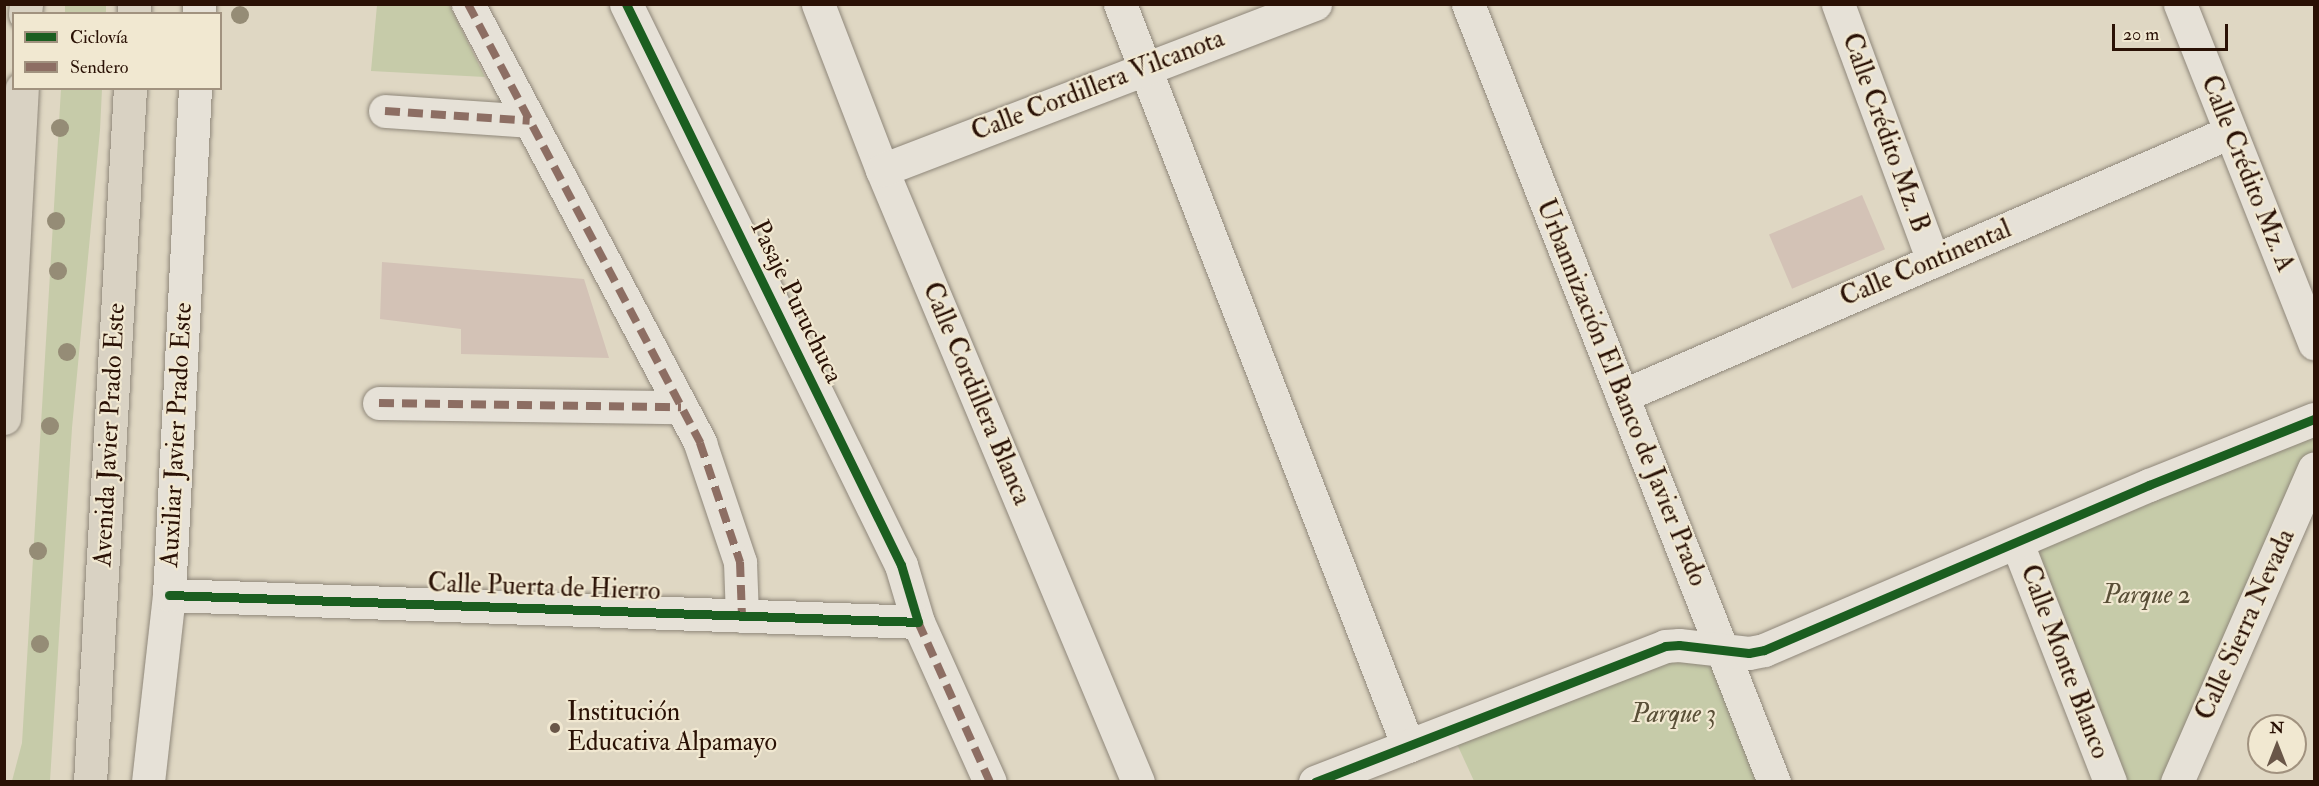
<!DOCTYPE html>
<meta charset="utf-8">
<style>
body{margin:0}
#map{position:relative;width:2319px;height:786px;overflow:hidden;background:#dfd7c3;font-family:"IM FELL Double Pica",serif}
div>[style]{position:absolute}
.green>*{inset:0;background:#c6cba9;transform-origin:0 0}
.building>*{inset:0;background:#d3c2b6;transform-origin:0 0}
.roads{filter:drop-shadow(0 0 2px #8f877a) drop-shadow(0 0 2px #8f877a)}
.minor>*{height:33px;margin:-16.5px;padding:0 16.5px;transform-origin:16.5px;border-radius:16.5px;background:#e6e1d7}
.major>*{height:33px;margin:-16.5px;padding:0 16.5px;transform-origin:16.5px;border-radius:16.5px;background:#d9d2c3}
.quiet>*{height:8px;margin-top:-4px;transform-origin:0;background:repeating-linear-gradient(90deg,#8d6e63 0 15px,transparent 0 23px)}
.cycleway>*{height:9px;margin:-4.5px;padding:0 4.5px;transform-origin:4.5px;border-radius:4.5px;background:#1b5e20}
.trees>*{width:18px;height:18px;margin:-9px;border-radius:50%;background:#958c76}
.dots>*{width:16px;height:16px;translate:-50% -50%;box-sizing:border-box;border:3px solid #f1e8d1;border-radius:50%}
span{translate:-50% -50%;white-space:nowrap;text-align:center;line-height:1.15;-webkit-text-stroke:4.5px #f1e8d1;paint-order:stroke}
.street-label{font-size:26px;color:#2a1105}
.park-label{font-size:26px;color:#594f37;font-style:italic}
.poi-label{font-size:26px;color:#2a1105}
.left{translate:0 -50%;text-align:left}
.frame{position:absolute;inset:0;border:6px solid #2a1105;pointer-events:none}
.legend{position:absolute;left:12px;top:12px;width:210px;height:78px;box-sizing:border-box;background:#f1e8d1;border:2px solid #a1927f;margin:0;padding:8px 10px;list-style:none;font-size:18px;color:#2a1105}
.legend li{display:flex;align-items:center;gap:12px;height:30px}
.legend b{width:30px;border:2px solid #a1927f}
.north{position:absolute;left:2247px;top:714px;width:60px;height:60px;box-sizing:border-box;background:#f1e8d1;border:2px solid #a1927f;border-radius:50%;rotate:0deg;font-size:16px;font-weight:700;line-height:24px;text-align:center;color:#2a1105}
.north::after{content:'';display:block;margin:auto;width:21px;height:27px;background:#695648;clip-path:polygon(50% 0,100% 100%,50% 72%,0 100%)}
.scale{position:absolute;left:2112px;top:24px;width:116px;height:27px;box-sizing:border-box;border:3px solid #2a1105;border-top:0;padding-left:8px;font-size:18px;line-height:21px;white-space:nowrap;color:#2a1105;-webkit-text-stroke:4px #f1e8d1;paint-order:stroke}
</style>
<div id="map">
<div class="green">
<div style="clip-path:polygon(449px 4px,485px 77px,371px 71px,377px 5px)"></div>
<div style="left:65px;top:5px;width:41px;height:8px"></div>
<div style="clip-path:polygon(61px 89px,102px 89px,100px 130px,72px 428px,50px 781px,12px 781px,22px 743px)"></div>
<div style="clip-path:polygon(2314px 423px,2314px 464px,2176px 781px,2111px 781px,2021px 545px)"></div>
<div style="clip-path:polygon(1665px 646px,1722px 650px,1774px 781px,1474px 781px,1451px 731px)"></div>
</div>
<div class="building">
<div style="left:1862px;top:195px;width:59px;height:101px;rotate:67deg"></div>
<div style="clip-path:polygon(382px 262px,584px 279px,609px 358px,461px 354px,461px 329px,380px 319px)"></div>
</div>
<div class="roads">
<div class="minor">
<div style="left:468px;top:4px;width:497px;rotate:62.1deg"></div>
<div style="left:700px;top:443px;width:126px;rotate:71.4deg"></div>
<div style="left:740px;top:562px;width:54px;rotate:87.9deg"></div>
<div style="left:626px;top:4px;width:625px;rotate:63.89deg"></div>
<div style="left:901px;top:565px;width:59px;rotate:73.4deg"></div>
<div style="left:918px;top:622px;width:175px;rotate:65.8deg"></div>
<div style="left:818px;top:4px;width:178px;rotate:68.9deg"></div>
<div style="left:882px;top:170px;width:663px;rotate:67.3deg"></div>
<div style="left:1120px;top:4px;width:796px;rotate:68.79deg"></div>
<div style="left:1468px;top:4px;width:836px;rotate:68.53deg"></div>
<div style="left:1838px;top:4px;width:274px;rotate:69.7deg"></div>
<div style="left:2180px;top:4px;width:365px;rotate:68.4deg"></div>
<div style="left:199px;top:14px;width:10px;rotate:-90deg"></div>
<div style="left:385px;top:111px;width:145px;rotate:3.9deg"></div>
<div style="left:882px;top:170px;width:464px;rotate:-21deg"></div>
<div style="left:1622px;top:396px;width:663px;rotate:-23.47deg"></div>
<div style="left:379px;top:403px;width:302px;rotate:0.8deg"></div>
<div style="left:2017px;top:543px;width:256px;rotate:68.7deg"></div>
<div style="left:169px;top:595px;width:749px;rotate:2.06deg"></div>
<div style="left:148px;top:782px;width:188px;rotate:-83.6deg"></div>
<div style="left:169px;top:595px;width:508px;rotate:-87.06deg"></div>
<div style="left:1315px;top:782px;width:375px;rotate:-21.2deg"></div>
<div style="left:1665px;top:646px;width:14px;rotate:-4deg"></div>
<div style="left:1679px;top:645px;width:70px;rotate:6.5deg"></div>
<div style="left:1749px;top:653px;width:15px;rotate:-11deg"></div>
<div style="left:1764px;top:650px;width:419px;rotate:-23.2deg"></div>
<div style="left:2149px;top:485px;width:178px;rotate:-21.8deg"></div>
<div style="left:2177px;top:782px;width:342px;rotate:-66.4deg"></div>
</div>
<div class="major">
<div style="left:25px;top:14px;width:10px;rotate:-84deg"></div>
<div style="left:134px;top:14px;width:10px;rotate:-90deg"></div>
<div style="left:4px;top:418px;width:330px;rotate:-86.9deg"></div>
<div style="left:90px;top:782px;width:695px;rotate:-86.7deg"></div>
</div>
</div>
<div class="quiet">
<div style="left:468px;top:4px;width:497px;rotate:62.1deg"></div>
<div style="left:700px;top:443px;width:126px;rotate:71.4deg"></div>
<div style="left:740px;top:562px;width:54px;rotate:87.9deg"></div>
<div style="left:385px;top:111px;width:145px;rotate:3.9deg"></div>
<div style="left:379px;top:403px;width:302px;rotate:0.8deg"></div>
<div style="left:918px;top:622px;width:175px;rotate:65.8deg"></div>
</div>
<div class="cycleway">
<div style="left:169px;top:595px;width:749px;rotate:2.06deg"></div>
<div style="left:918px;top:622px;width:59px;rotate:-106.6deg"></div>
<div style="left:901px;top:565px;width:625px;rotate:-116.11deg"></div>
<div style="left:1315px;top:782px;width:375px;rotate:-21.2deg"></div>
<div style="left:1665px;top:646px;width:14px;rotate:-4deg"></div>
<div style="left:1679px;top:645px;width:70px;rotate:6.5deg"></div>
<div style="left:1749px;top:653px;width:15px;rotate:-11deg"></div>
<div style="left:1764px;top:650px;width:419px;rotate:-23.2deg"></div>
<div style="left:2149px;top:485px;width:178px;rotate:-21.8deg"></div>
</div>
<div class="trees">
<div style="left:240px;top:15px"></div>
<div style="left:60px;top:128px"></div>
<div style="left:56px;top:221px"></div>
<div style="left:58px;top:271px"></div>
<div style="left:67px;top:352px"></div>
<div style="left:50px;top:426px"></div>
<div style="left:38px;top:551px"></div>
<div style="left:40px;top:644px"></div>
</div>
<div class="dots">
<div style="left:555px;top:728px;background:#695648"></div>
</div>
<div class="street-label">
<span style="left:1098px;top:86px;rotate:-21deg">Calle Cordillera Vilcanota</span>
<span style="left:1885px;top:133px;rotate:70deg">Calle Crédito Mz. B</span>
<span style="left:2247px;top:174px;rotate:68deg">Calle Crédito Mz. A</span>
<span style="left:1926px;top:264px;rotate:-23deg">Calle Continental</span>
<span style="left:796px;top:302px;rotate:64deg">Pasaje Puruchuca</span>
<span style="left:1621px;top:393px;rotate:68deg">Urbannización El Banco de Javier Prado</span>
<span style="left:976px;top:394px;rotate:67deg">Calle Cordillera Blanca</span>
<span style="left:110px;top:435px;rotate:-87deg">Avenida Javier Prado Este</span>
<span style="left:177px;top:435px;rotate:-87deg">Auxiliar Javier Prado Este</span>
<span style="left:544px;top:588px;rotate:2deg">Calle Puerta de Hierro</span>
<span style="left:2246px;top:625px;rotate:-66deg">Calle Sierra Nevada</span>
<span style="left:2064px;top:662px;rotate:69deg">Calle Monte Blanco</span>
</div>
<div class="park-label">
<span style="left:2147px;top:596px">Parque 2</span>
<span style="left:1674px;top:715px">Parque 3</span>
</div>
<div class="poi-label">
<span class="left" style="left:567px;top:728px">Institución<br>Educativa Alpamayo</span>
</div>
<div class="frame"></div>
<ul class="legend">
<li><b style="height:8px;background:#1b5e20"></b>Ciclovía</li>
<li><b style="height:8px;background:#8d6e63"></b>Sendero</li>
</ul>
<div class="north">N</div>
<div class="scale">20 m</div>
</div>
